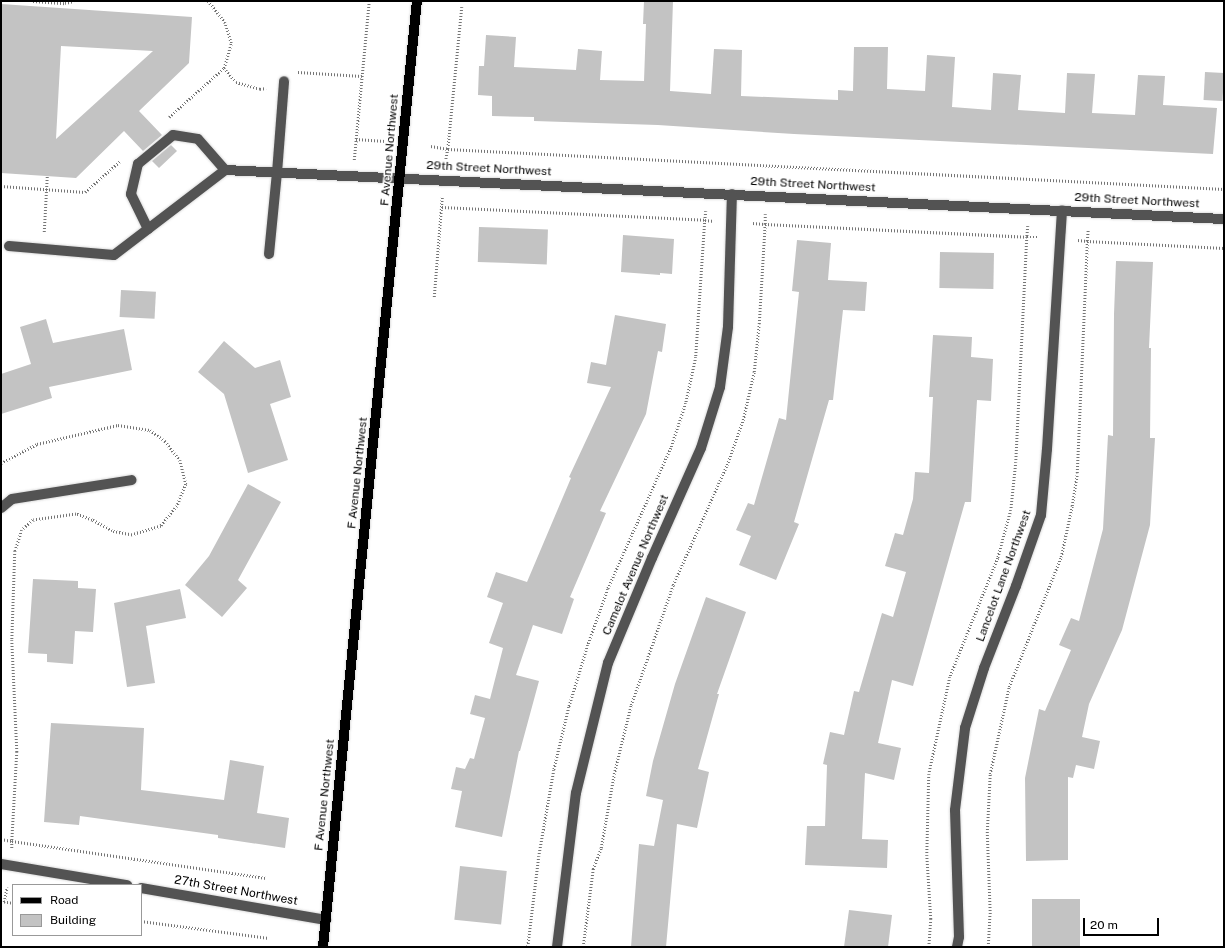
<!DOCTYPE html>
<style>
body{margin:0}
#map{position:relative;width:1225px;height:948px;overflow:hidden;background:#fff;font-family:"Public Sans",sans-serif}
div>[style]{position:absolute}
.building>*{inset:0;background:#c3c3c3;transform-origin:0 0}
.path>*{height:2.5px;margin-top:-1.25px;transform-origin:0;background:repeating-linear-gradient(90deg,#757575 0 1px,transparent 0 3px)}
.roads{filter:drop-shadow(0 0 1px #dbdbdb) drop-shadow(0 0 1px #dbdbdb)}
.minor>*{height:10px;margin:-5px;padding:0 5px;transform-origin:5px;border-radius:5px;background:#535353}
.major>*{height:10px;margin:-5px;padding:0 5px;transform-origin:5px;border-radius:5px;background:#000}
span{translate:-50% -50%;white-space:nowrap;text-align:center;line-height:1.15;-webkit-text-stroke:3px #fff;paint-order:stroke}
.street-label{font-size:12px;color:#000}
.frame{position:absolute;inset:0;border:2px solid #000;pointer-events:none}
.legend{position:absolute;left:12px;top:884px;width:130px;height:52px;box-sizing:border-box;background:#fff;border:1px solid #999;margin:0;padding:5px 7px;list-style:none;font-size:12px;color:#000}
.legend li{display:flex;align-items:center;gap:8px;height:20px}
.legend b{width:20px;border:1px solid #999}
.scale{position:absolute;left:1083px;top:918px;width:76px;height:18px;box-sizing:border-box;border:2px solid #000;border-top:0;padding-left:5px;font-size:12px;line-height:14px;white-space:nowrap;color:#000;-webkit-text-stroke:3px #fff;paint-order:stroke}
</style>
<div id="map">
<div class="building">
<div style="clip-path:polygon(644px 1px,673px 1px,670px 91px,711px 94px,714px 49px,742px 50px,741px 96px,838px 100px,838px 90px,853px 91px,854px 47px,888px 47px,887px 89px,925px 91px,927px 55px,955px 57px,952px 107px,991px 110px,993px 73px,1021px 75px,1018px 110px,1065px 113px,1067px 73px,1095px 74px,1092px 113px,1135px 115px,1138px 75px,1165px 76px,1163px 105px,1217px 108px,1213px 154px,794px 134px,658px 125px,534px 121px,534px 117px,492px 116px,492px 96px,478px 95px,479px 66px,484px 66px,486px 35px,516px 37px,514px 67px,576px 70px,578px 49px,602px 51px,600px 80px,644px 81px,646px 24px,643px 24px)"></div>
<div style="clip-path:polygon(evenodd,1px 4px,192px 17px,189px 63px,139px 111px,162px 135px,143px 151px,124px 131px,76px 178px,1px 173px,1px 4px,61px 46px,153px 51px,56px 139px,61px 46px)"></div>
<div style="left:1205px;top:72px;width:19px;height:28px;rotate:3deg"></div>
<div style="clip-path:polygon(171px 145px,177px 151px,159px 168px,152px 161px)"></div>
<div style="left:479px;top:227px;width:69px;height:35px;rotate:2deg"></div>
<div style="clip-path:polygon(623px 235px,674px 239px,672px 274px,660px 273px,660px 275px,621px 272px)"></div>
<div style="clip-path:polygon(797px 240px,831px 243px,828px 280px,867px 282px,865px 311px,843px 310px,833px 400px,829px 400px,794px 522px,799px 524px,776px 580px,739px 565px,751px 536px,736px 530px,748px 503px,754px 505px,779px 418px,786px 420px,799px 292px,792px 291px)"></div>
<div style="left:940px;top:252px;width:54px;height:36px;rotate:1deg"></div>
<div style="clip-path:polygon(1116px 261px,1153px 262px,1149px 348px,1151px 348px,1150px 438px,1155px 438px,1150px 525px,1122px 630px,1089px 704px,1082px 737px,1100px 741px,1094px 769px,1076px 765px,1073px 778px,1068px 777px,1068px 860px,1026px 861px,1025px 778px,1039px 709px,1045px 711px,1071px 650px,1059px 645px,1071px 618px,1079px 621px,1103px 529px,1108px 435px,1113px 436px,1114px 314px)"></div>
<div style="left:121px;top:290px;width:35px;height:27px;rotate:3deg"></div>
<div style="clip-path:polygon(615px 315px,666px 324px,662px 352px,658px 351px,646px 414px,600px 511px,606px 513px,570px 597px,574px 599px,562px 634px,533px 625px,516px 675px,539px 681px,520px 751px,519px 751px,502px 837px,455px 827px,462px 791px,451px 789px,456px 767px,465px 769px,470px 758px,474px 759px,485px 718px,470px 714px,475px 695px,490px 699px,503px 648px,489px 643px,503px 603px,487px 597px,496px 572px,527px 582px,571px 478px,569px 477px,611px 387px,587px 383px,591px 362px,606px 365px)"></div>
<div style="clip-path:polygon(46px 319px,53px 343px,124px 329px,132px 370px,49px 387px,52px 398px,1px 414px,1px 374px,31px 364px,20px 327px)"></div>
<div style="clip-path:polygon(933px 335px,972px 337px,971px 357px,993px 359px,991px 401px,977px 400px,971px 502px,965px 502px,913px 686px,892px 680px,878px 743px,901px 748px,894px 780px,865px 773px,862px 839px,888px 840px,887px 868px,805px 865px,807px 826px,825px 826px,827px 765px,823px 764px,830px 732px,844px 735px,854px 691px,859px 692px,882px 613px,893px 617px,906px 572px,885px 566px,895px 533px,903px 535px,913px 499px,915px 472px,929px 473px,933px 397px,929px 397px)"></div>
<div style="clip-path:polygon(224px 341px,255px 368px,280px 360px,291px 397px,270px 404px,288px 460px,248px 473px,224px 394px,198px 372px)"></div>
<div style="clip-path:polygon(248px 484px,281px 502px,238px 580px,247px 588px,222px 617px,185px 585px,209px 556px)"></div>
<div style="clip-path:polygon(33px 579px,78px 581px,78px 588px,96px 589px,93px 632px,75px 631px,73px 664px,47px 662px,47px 654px,28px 653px)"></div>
<div style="clip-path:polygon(180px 589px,186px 618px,146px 626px,155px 683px,127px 687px,114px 603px)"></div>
<div style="clip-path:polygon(706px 597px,746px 612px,717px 694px,719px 694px,698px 769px,709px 772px,697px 828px,677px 824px,666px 947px,631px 947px,639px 844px,654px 846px,663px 800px,646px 796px,653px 761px,675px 684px)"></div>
<div style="clip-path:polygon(51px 723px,144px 728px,141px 790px,224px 800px,230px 760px,264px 766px,257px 813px,289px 818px,285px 848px,218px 838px,218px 835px,80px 816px,79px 825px,44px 822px)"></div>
<div style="left:460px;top:866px;width:47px;height:54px;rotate:6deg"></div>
<div style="left:1032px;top:899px;width:48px;height:48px"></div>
<div style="clip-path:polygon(849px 910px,892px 915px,888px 947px,844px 947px)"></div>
</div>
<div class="path">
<div style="left:33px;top:1px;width:32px;rotate:4deg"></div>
<div style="left:65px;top:3px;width:9px;rotate:-13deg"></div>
<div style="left:462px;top:7px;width:143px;rotate:95.6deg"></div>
<div style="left:448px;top:149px;width:777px;rotate:2.95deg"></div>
<div style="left:224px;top:68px;width:18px;rotate:49deg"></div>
<div style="left:236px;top:82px;width:25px;rotate:16deg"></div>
<div style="left:260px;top:89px;width:6px;rotate:-9deg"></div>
<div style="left:298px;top:72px;width:64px;rotate:3.6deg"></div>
<div style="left:169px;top:117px;width:74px;rotate:-41.7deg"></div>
<div style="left:224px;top:68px;width:26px;rotate:-74deg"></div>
<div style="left:231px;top:43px;width:21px;rotate:-107deg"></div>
<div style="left:225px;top:23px;width:28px;rotate:-128deg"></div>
<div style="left:356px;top:139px;width:29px;rotate:4deg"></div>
<div style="left:431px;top:146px;width:17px;rotate:10deg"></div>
<div style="left:448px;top:149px;width:10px;rotate:101deg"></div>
<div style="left:354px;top:160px;width:160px;rotate:-84.6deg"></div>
<div style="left:1px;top:186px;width:84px;rotate:4.1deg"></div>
<div style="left:85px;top:192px;width:47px;rotate:-41.5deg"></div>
<div style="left:442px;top:207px;width:263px;rotate:2.8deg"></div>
<div style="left:705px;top:220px;width:137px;rotate:93.8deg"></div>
<div style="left:696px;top:357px;width:47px;rotate:102.3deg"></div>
<div style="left:686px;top:403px;width:47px;rotate:108.4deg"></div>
<div style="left:671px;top:448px;width:154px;rotate:114.1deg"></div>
<div style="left:608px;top:589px;width:59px;rotate:109.7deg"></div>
<div style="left:588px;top:645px;width:65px;rotate:107deg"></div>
<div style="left:569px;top:707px;width:65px;rotate:103.4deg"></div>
<div style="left:554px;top:770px;width:87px;rotate:99.9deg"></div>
<div style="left:539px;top:856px;width:92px;rotate:96.9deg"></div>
<div style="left:706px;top:211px;width:9px;rotate:96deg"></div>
<div style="left:705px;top:220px;width:9px;rotate:6deg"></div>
<div style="left:753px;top:223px;width:12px;rotate:5deg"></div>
<div style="left:765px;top:224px;width:10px;rotate:-90deg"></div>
<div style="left:1028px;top:226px;width:11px;rotate:95deg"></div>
<div style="left:1027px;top:237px;width:11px"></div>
<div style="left:44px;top:232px;width:56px;rotate:-86.9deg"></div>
<div style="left:1078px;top:240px;width:9px;rotate:6deg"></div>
<div style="left:1087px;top:241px;width:11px;rotate:-85deg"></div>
<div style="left:434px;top:297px;width:100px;rotate:-85.4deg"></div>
<div style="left:1px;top:463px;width:41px;rotate:-27.8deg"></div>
<div style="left:37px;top:444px;width:83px;rotate:-13.2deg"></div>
<div style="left:118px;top:425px;width:32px;rotate:9deg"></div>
<div style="left:150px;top:430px;width:19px;rotate:36deg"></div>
<div style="left:165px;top:441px;width:24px;rotate:52deg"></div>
<div style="left:180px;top:460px;width:25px;rotate:76deg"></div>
<div style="left:186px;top:484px;width:24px;rotate:112deg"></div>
<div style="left:177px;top:506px;width:26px;rotate:129deg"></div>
<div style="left:161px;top:526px;width:30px;rotate:163deg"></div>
<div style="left:132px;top:535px;width:20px;rotate:-169deg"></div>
<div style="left:112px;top:531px;width:23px;rotate:-151deg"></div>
<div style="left:92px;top:520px;width:17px;rotate:-159deg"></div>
<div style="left:76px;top:514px;width:43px;rotate:172.1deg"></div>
<div style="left:33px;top:520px;width:15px;rotate:138deg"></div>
<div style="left:22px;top:530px;width:22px;rotate:108deg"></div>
<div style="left:15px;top:551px;width:89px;rotate:91.9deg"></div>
<div style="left:12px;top:640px;width:112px;rotate:87.4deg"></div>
<div style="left:17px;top:752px;width:89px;rotate:93.2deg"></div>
<div style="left:12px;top:841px;width:257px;rotate:8.3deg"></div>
<div style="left:1px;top:839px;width:11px;rotate:10deg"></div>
<div style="left:12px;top:841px;width:8px;rotate:90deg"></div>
<div style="left:1px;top:901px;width:12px;rotate:9deg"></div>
<div style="left:4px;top:902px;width:15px;rotate:-79deg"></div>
<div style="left:141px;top:921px;width:129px;rotate:7.6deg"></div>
<div style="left:583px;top:947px;width:79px;rotate:-82.7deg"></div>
<div style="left:593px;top:869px;width:22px;rotate:-69deg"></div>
<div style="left:601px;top:848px;width:75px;rotate:-80deg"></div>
<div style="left:614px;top:774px;width:71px;rotate:-76.2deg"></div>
<div style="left:631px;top:705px;width:127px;rotate:-70.7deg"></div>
<div style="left:673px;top:585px;width:132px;rotate:-65.8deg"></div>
<div style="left:727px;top:465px;width:48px;rotate:-70.4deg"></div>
<div style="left:743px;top:420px;width:49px;rotate:-77.1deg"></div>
<div style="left:754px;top:372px;width:48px;rotate:-84.1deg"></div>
<div style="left:759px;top:324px;width:100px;rotate:-86.6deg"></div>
<div style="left:765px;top:224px;width:262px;rotate:2.8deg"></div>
<div style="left:1027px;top:237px;width:225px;rotate:92.8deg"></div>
<div style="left:1016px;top:462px;width:48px;rotate:95.9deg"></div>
<div style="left:1011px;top:510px;width:50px;rotate:105.2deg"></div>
<div style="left:998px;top:558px;width:128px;rotate:112deg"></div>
<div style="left:950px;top:677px;width:99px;rotate:102.2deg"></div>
<div style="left:929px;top:774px;width:81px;rotate:91.4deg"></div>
<div style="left:927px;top:855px;width:64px;rotate:86.4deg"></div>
<div style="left:931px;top:919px;width:28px;rotate:94deg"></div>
<div style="left:988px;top:947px;width:33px;rotate:-87deg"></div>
<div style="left:990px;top:914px;width:81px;rotate:-92.1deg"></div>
<div style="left:987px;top:833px;width:59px;rotate:-87.1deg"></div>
<div style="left:990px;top:774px;width:89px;rotate:-77.7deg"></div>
<div style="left:1009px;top:687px;width:140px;rotate:-68.2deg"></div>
<div style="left:1061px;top:557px;width:52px;rotate:-77.8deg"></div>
<div style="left:1072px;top:506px;width:33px;rotate:-81deg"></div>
<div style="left:1077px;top:473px;width:232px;rotate:-87.5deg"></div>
<div style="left:1087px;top:241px;width:137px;rotate:2.9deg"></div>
</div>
<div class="roads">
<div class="minor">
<div style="left:148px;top:229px;width:39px;rotate:-116deg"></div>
<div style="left:131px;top:194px;width:31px;rotate:-77deg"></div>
<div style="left:138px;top:164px;width:45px;rotate:-39.6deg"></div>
<div style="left:173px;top:135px;width:25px;rotate:9deg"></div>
<div style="left:198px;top:139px;width:41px;rotate:48.9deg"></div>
<div style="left:225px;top:170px;width:1000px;rotate:2.81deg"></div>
<div style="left:9px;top:246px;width:105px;rotate:4.9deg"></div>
<div style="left:114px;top:255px;width:140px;rotate:-37.4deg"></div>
<div style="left:269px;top:254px;width:81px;rotate:-84.4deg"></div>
<div style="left:277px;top:173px;width:92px;rotate:-85.6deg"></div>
<div style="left:1px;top:508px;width:14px;rotate:-39deg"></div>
<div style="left:12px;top:499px;width:121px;rotate:-9deg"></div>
<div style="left:1px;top:864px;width:128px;rotate:9.5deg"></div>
<div style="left:141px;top:888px;width:188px;rotate:9.8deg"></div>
<div style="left:557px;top:947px;width:155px;rotate:-83deg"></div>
<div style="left:576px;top:793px;width:134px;rotate:-76.2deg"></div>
<div style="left:608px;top:663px;width:114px;rotate:-67.3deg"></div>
<div style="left:652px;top:558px;width:120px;rotate:-66deg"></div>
<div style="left:701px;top:448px;width:64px;rotate:-72.7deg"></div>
<div style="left:720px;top:387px;width:61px;rotate:-82.4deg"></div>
<div style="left:728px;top:327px;width:133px;rotate:-88.3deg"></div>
<div style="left:957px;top:947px;width:10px;rotate:-79deg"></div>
<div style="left:959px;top:937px;width:127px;rotate:-91.8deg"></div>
<div style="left:955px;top:810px;width:83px;rotate:-83deg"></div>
<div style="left:965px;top:728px;width:63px;rotate:-72.4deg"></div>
<div style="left:984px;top:668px;width:88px;rotate:-68.7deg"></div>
<div style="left:1016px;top:586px;width:75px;rotate:-70.6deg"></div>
<div style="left:1041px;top:515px;width:66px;rotate:-84.8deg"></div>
<div style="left:1047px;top:449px;width:239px;rotate:-86.4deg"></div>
</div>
<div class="major">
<div style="left:323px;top:947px;width:951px;rotate:-84.33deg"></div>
</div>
</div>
<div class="street-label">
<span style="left:390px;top:150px;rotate:-85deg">F Avenue Northwest</span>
<span style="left:489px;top:169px;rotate:3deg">29th Street Northwest</span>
<span style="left:813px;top:185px;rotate:3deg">29th Street Northwest</span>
<span style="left:1137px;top:201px;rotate:3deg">29th Street Northwest</span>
<span style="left:358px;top:473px;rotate:-84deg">F Avenue Northwest</span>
<span style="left:636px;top:565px;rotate:-67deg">Camelot Avenue Northwest</span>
<span style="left:1004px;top:576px;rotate:-70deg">Lancelot Lane Northwest</span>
<span style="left:325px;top:795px;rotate:-84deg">F Avenue Northwest</span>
<span style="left:236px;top:891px;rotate:10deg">27th Street Northwest</span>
</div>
<div class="frame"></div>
<ul class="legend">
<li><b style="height:5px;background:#000"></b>Road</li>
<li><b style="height:11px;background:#c3c3c3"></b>Building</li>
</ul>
<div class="scale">20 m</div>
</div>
